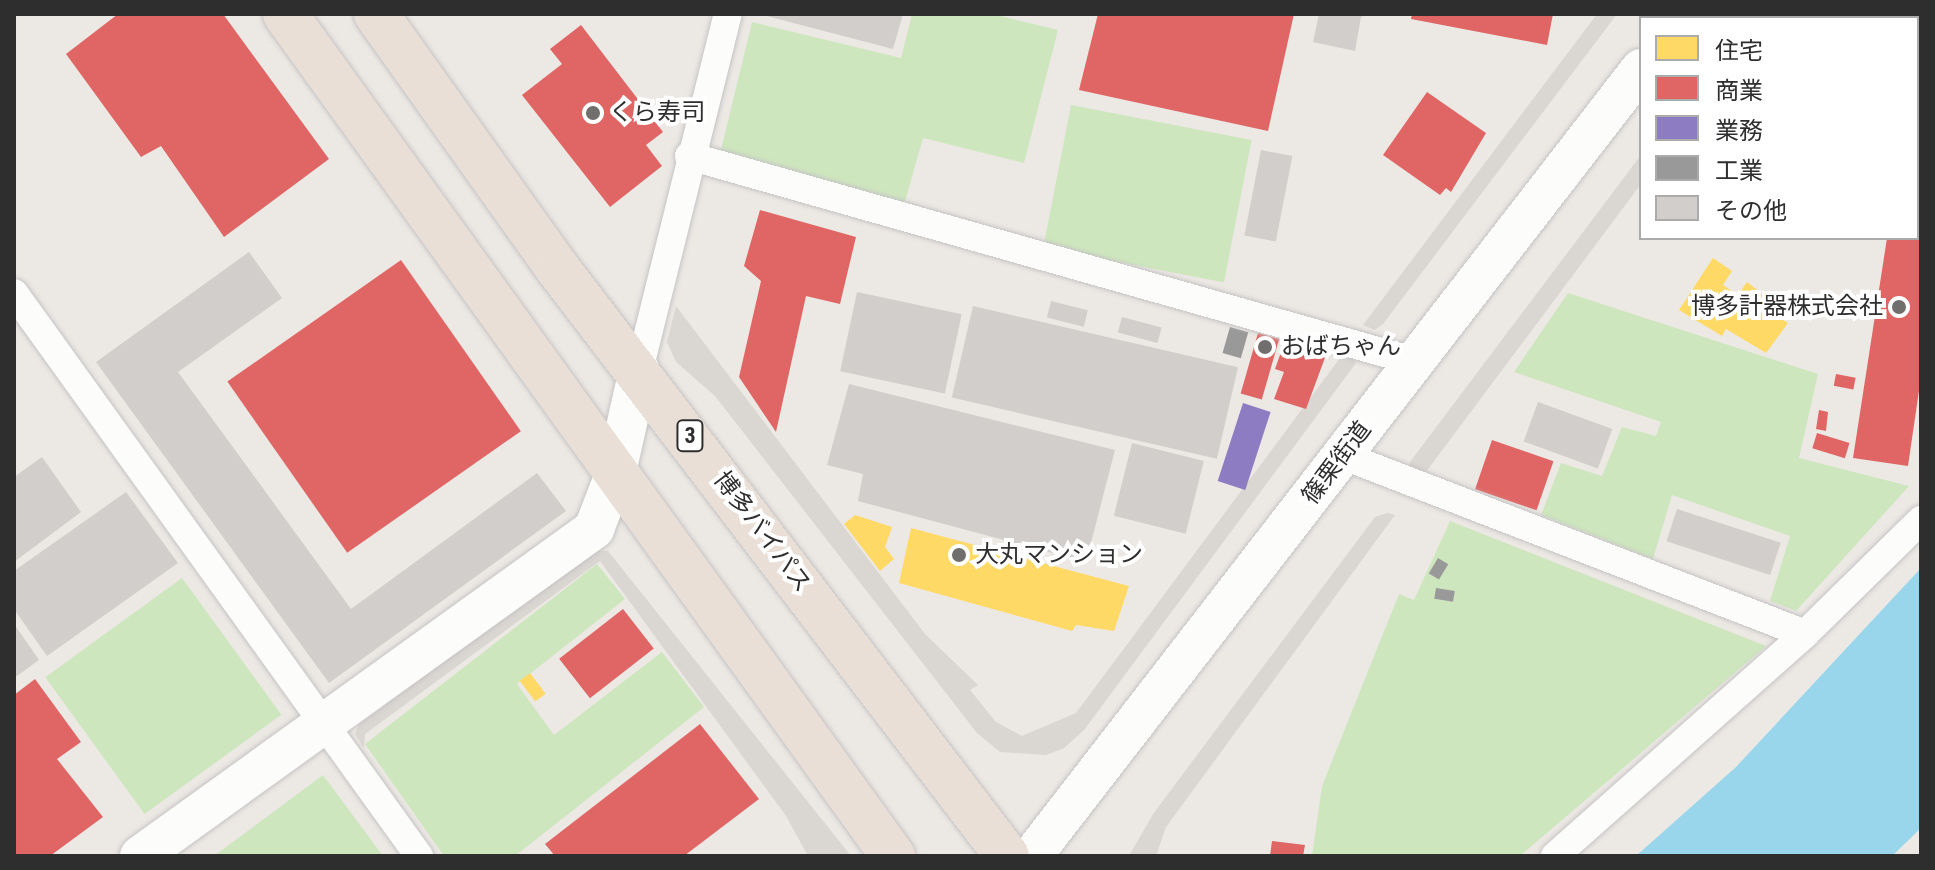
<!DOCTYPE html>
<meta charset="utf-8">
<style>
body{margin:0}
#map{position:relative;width:1935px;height:870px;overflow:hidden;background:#ece8e4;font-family:"Roboto Condensed","Noto Sans JP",sans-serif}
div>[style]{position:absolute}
.green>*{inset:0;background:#cee6be;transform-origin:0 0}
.plaza>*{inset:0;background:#dad6d2}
.water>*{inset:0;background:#99d6ec}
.homes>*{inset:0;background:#ffd966;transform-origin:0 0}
.shops>*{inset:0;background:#e06666;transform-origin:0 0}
.offices>*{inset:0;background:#8e7cc3;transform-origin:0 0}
.industry>*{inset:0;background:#999;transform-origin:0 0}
.building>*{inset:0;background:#d1cecb;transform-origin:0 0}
.roads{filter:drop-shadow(0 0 2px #c5c4c5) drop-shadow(0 0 2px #c5c4c5)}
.street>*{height:28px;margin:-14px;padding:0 14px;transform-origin:14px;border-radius:14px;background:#fcfcfb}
.secondary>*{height:40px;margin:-20px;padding:0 20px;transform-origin:20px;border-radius:20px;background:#fcfcfb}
.highway>*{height:44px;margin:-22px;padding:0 22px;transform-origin:22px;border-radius:22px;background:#eadfd6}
.dots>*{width:22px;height:22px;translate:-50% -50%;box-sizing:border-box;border:4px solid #fff;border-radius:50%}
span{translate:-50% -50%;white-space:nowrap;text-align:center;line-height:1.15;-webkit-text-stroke:8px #fff;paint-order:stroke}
.shield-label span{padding:2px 6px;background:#fff;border:2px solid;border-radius:6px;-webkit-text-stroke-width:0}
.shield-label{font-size:22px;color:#2e2e2e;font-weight:700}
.poi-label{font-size:24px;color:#2e2e2e}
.left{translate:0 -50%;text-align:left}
.right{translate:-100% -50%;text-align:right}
.street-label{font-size:24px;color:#2e2e2e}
.frame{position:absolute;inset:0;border:16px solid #2e2e2e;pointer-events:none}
.legend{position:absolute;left:1639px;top:16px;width:280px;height:224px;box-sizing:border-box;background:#fff;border:2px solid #ababab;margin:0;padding:10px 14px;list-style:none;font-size:24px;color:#2e2e2e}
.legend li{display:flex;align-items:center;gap:16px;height:40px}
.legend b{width:40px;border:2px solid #ababab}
</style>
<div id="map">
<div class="green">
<div style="clip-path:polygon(912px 14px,992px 14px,1058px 30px,1024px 163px,923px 138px,904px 205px,720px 154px,752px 22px,901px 58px)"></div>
<div style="left:1071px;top:105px;width:184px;height:145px;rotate:11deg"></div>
<div style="clip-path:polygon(1568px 293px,1818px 374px,1799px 458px,1909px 486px,1796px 611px,1770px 601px,1790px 536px,1672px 495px,1653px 559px,1541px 515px,1561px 463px,1602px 476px,1622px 427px,1656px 436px,1661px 422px,1514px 372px)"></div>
<div style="clip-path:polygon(1450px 521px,1766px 646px,1520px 856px,1312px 856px,1322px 786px,1399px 594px,1414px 600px)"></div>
<div style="clip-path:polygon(597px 564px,625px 599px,517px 684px,554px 735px,662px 652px,704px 707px,515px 856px,444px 856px,365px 744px)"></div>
<div style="left:182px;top:578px;width:169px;height:169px;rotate:54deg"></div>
<div style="clip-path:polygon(323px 775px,383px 856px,214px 856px)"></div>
</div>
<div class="plaza">
<div style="clip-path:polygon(1597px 14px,1617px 14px,1383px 324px,1375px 330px,1363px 325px)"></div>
<div style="clip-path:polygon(1641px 155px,1641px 184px,1414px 488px,1408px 474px,1410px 462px)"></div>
<div style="clip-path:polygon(676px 306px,925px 634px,978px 685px,970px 690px,996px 722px,1022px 736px,1076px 713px,1346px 350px,1356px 363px,1084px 730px,1064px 748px,1046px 755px,1000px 752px,977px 733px,715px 396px,676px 362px,667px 342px)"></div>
<div style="clip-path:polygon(1387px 513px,1395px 515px,1166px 827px,1156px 856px,1129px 856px,1153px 814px,1375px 517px)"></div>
<div style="clip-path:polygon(596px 551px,608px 551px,851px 856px,808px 856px,786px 816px,600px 561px,365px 734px,364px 748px,355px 734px,359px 724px)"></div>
</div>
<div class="water">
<div style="clip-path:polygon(1921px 568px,1921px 828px,1892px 856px,1636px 856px,1736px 767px)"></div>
</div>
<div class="homes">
<div style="clip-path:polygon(1713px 258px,1732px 271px,1723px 285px,1738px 295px,1747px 282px,1765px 296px,1759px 304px,1788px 323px,1766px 353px,1726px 329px,1722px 336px,1679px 310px)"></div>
<div style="clip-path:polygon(855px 515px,892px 527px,885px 547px,894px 559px,880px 571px,844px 524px)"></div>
<div style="clip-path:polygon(911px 528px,1129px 586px,1114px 631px,1076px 625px,1072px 631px,899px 583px)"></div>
<div style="left:530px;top:673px;width:26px;height:13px;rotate:53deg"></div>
</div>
<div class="shops">
<div style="clip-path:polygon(118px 14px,223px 14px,329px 159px,224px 237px,161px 146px,141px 157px,66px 54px)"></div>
<div style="clip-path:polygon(1098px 14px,1294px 14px,1268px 131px,1079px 90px)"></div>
<div style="clip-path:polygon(1412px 14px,1553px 14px,1547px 45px,1411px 19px)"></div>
<div style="left:1849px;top:14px;width:64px;height:5px"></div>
<div style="clip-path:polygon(581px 25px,663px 132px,646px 145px,662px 166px,610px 207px,522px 95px,562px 64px,550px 49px)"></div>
<div style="clip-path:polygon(1917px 49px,1921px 377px,1908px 466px,1853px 458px,1887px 238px,1917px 238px)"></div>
<div style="clip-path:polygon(1427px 92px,1486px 133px,1451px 192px,1446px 188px,1440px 195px,1383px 155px)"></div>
<div style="clip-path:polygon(760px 210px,856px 237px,840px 304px,806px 296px,776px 432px,739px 377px,761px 281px,744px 266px)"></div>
<div style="left:401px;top:260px;width:209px;height:212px;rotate:55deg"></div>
<div style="left:1258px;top:333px;width:22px;height:63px;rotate:16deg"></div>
<div style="clip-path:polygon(1285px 341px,1326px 355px,1306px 409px,1274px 399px,1284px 372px,1275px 369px)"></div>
<div style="left:1836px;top:374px;width:20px;height:12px;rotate:11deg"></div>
<div style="clip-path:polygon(1819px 410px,1828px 412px,1826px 431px,1816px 429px)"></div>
<div style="left:1817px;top:433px;width:34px;height:16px;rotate:17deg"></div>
<div style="left:1492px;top:440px;width:65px;height:52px;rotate:19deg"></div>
<div style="left:623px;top:609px;width:50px;height:81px;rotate:52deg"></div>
<div style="clip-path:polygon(35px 679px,81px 742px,57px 759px,103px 817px,50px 856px,14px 856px,14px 695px)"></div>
<div style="clip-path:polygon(700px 724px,759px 799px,684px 856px,555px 856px,545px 844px)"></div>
<div style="clip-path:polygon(1272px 841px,1305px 845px,1303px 856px,1270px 856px)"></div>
</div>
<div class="offices">
<div style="left:1243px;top:403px;width:29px;height:82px;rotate:18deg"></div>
</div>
<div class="industry">
<div style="left:1230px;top:327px;width:19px;height:27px;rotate:16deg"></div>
<div style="left:1438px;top:558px;width:12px;height:18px;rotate:31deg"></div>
<div style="left:1436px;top:588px;width:19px;height:11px;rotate:9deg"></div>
</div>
<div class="building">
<div style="clip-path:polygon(759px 14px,903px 14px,893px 49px)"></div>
<div style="clip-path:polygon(1319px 14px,1367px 14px,1361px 17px,1355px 51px,1313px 42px)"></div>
<div style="left:1261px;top:150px;width:32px;height:87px;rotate:11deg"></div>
<div style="clip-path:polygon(249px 252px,282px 298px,178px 372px,351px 609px,537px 473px,566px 511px,329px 683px,96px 362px)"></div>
<div style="left:857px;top:292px;width:107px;height:81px;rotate:12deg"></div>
<div style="left:1051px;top:301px;width:38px;height:17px;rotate:14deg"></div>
<div style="left:973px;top:306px;width:272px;height:94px;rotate:13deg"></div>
<div style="left:1122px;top:317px;width:41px;height:16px;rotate:15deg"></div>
<div style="clip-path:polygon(849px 384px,1115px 450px,1086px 562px,858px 501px,863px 474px,827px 465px)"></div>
<div style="left:1538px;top:402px;width:79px;height:42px;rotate:20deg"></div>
<div style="left:1132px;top:443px;width:74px;height:75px;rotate:14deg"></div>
<div style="clip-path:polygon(42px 457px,81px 512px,14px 562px,14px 477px)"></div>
<div style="clip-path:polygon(126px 492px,178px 563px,47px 656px,14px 609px,14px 571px)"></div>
<div style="left:1677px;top:509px;width:109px;height:34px;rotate:18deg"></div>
<div style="clip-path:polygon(14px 624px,39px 660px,14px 678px)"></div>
</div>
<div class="roads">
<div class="street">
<div style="left:689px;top:156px;width:752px;rotate:15.81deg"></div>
<div style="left:14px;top:293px;width:694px;rotate:54.27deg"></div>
<div style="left:639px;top:370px;width:367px;rotate:-76deg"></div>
<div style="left:1344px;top:456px;width:494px;rotate:21.1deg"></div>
<div style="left:1555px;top:856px;width:334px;rotate:-41.6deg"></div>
<div style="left:1805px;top:634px;width:163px;rotate:-44.5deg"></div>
</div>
<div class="secondary">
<div style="left:1681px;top:18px;width:5px;rotate:-53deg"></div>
<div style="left:140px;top:856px;width:560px;rotate:-35.76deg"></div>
<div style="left:594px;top:529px;width:61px;rotate:-68.9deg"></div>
<div style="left:616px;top:472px;width:105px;rotate:-77.3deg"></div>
<div style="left:1032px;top:856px;width:995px;rotate:-52.27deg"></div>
</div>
<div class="highway">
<div style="left:285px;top:14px;width:1039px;rotate:54.17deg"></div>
<div style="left:376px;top:14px;width:313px;rotate:54.5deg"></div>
<div style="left:558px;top:269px;width:739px;rotate:52.59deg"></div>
</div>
</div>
<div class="dots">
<div style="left:593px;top:113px;background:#706f6e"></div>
<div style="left:1899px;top:307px;background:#706f6e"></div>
<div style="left:1265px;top:347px;background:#706f6e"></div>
<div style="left:959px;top:555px;background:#706f6e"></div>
</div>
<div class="shield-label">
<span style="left:690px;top:436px">3</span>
</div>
<div class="poi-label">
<span class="left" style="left:609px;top:113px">くら寿司</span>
<span class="right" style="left:1883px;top:307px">博多計器株式会社</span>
<span class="left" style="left:1281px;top:347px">おばちゃん</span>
<span class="left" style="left:975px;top:555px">大丸マンション</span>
</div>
<div class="street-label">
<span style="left:1337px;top:463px;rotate:-53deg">篠栗街道</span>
<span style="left:762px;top:532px;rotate:53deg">博多バイパス</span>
</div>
<div class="frame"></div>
<ul class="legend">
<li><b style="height:22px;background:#ffd966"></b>住宅</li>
<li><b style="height:22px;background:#e06666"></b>商業</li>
<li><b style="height:22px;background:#8e7cc3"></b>業務</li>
<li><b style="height:22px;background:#999"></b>工業</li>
<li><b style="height:22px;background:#d1cecb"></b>その他</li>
</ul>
</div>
